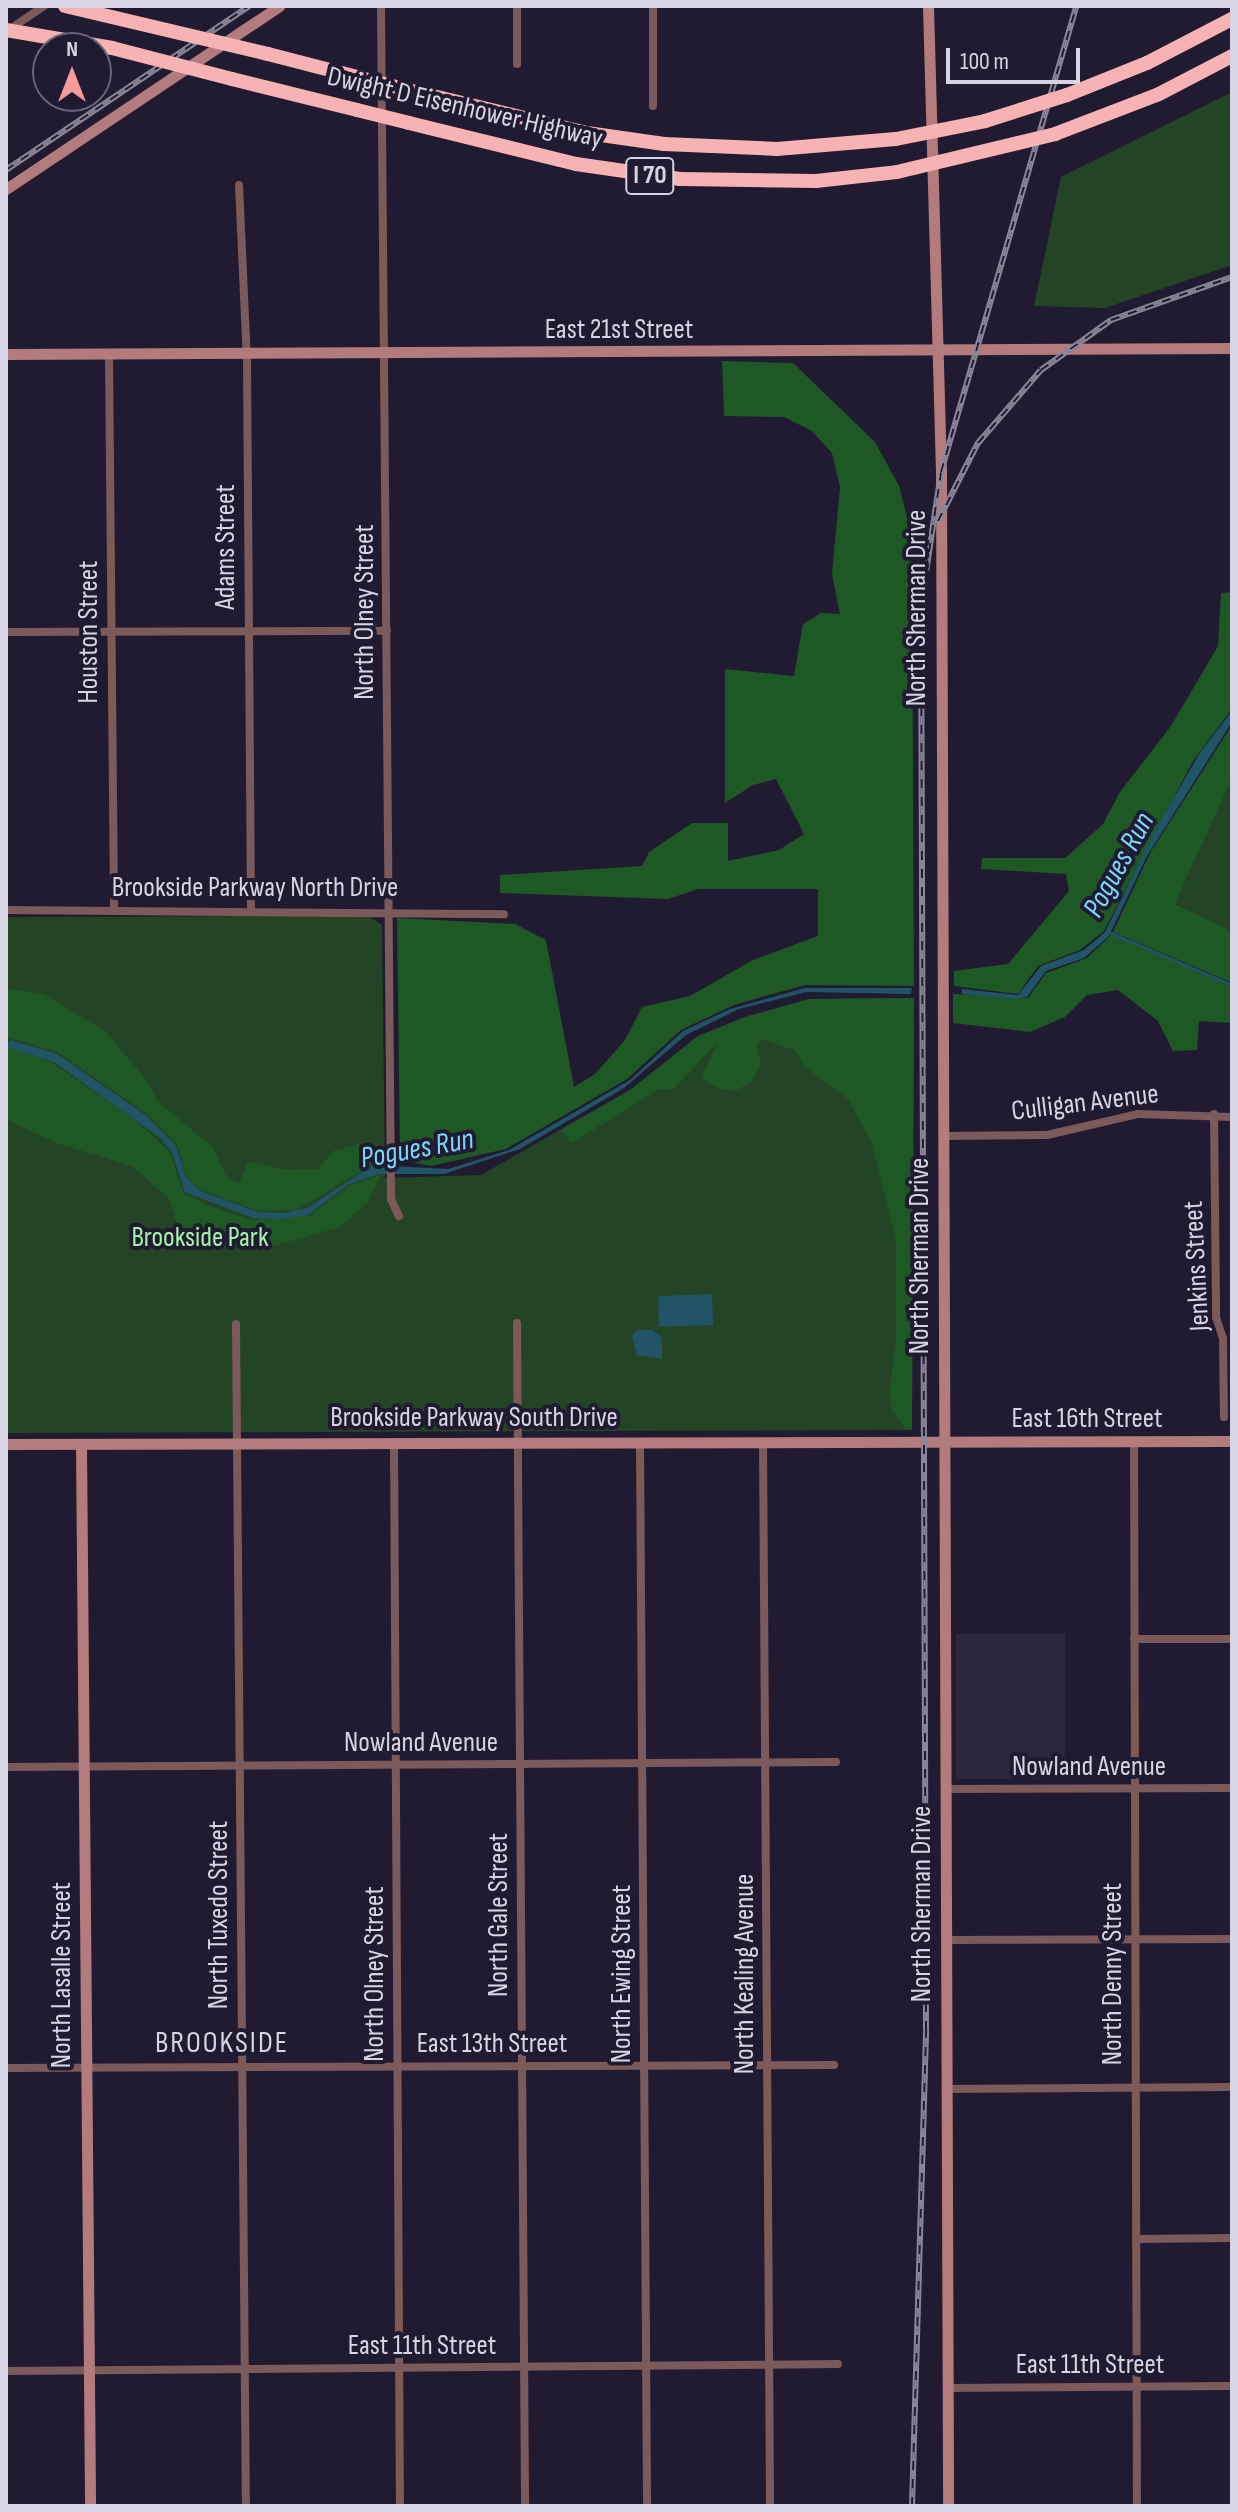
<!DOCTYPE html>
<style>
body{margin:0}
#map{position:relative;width:1238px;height:2512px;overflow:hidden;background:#201b30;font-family:"Sofia Sans Condensed",sans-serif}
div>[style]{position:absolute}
.built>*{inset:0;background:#2c263f;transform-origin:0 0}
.green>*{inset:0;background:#244426}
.forest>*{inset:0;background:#1e5825}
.water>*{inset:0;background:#225467;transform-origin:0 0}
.stream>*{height:3px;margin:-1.5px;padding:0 1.5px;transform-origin:1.5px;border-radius:1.5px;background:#225467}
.street>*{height:8px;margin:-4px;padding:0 4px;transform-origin:4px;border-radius:4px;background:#7d5a5a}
.secondary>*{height:11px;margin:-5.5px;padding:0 5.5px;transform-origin:5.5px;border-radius:5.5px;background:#b37b7c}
.highway>*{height:14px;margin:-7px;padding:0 7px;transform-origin:7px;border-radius:7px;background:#f7b2b3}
.rail>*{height:6px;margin-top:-3px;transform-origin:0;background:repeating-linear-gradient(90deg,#201b30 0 9px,#8b8798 0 18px);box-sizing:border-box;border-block:2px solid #8b8798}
.highway-bridge>*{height:14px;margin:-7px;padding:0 7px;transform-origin:7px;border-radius:7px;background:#f7b2b3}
span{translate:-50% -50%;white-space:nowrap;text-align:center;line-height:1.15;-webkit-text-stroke:8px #201b30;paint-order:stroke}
.shield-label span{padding:2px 6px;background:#201b30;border:2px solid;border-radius:6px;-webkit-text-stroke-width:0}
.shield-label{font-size:26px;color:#d7d5e3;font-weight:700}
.street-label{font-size:28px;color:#d7d5e3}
.park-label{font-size:28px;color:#a4f5a7}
.water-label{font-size:30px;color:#77d8fe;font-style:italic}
.neighbourhood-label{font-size:30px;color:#d7d5e3;letter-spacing:2px}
.frame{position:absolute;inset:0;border:8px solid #d7d5e3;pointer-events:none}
.north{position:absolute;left:32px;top:32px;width:80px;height:80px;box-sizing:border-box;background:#201b30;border:2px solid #696578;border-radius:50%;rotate:0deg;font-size:22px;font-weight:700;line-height:32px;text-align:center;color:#d7d5e3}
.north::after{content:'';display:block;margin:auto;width:28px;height:36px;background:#f59b99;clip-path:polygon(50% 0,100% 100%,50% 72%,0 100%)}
.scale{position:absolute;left:946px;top:48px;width:134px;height:36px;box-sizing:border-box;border:4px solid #d7d5e3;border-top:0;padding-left:10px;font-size:24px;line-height:28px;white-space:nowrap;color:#d7d5e3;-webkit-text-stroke:6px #201b30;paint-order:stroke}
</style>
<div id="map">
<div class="built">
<div style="left:1065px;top:1634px;width:145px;height:109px;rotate:90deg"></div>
</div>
<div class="green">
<div style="clip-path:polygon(1232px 92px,1232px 265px,1105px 308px,1034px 306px,1061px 177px)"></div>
<div style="clip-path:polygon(1232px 779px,1232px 931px,1175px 904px)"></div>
<div style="clip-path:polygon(369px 916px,382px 925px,385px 1178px,481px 1175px,630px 1090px,698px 1036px,745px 1017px,809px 999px,914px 998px,912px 1430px,6px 1433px,6px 917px)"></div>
</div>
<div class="forest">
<div style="clip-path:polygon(722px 361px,793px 363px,875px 442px,899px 486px,912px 536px,914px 986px,805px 985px,734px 1005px,681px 1030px,627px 1079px,506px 1149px,431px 1166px,400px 1160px,397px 918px,515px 924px,546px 940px,574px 1087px,595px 1074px,625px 1040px,642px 1007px,690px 996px,753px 960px,818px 936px,818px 889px,698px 889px,668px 899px,500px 893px,500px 875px,642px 866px,649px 852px,692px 823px,728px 823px,728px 861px,779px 850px,804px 834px,776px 779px,753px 785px,725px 803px,725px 669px,794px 676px,803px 624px,821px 613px,840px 614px,832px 574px,840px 487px,832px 453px,812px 431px,784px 417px,724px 416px)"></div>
<div style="clip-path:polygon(1232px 592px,1232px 709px,1193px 761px,1104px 931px,1080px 950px,1038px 966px,1018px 994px,954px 986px,954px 971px,1008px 964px,1069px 891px,1066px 874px,981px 869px,982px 858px,1065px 858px,1103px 824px,1120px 792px,1171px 726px,1218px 646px,1221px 593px)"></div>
<div style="clip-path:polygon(1232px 725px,1232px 779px,1175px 904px,1232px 931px,1232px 983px,1113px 932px,1150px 853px)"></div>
<div style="clip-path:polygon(1112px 934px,1232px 987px,1232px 1023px,1199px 1021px,1197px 1050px,1173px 1051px,1158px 1021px,1118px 990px,1087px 995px,1065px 1017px,1030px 1032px,953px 1023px,953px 994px,1028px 998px,1046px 973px,1087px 958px)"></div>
<div style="clip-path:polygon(6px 988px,44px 994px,106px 1032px,145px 1078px,158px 1102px,213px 1147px,227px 1178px,239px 1183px,248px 1162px,288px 1170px,318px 1169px,333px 1151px,366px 1142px,377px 1151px,375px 1163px,296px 1210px,258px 1211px,201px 1190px,187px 1177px,177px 1144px,144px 1112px,57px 1052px,6px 1037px)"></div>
<div style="clip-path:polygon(914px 998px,912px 1430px,906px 1430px,891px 1409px,890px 1386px,896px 1342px,896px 1242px,871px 1141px,848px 1099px,804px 1066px,795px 1050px,762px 1039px,757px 1045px,761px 1066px,751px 1082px,735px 1091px,719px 1089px,701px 1078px,718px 1042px,673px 1089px,659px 1089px,572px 1143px,560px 1130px,630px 1090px,698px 1036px,745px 1017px,809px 999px)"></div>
<div style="clip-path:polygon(6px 1048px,29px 1051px,54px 1064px,134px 1119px,170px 1152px,183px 1193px,212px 1207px,252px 1220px,309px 1216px,351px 1185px,380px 1175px,369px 1201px,340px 1227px,273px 1246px,227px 1247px,202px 1241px,179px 1229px,169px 1199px,132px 1166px,56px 1143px,6px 1119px)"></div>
</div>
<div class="water">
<div style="clip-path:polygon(1232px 711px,1232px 722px,1147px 856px,1109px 936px,1084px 958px,1046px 971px,1027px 997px,1014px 999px,962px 994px,962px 989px,1018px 995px,1041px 966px,1084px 950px,1105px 932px,1156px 829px,1199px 754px)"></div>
<div style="clip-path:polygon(805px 988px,912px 988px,911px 994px,806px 992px,739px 1009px,686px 1035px,624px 1088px,520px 1149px,444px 1174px,379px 1174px,349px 1184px,308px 1215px,280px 1219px,253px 1218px,185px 1192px,172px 1152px,159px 1137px,54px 1062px,6px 1047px,10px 1040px,57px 1054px,144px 1114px,176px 1146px,186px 1177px,200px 1191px,258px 1212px,284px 1213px,307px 1208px,373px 1165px,448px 1169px,509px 1150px,630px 1080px,683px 1031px,730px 1009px)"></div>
<div style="left:712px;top:1294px;width:31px;height:54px;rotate:88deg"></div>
<div style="clip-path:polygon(637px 1330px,653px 1330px,662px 1338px,662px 1359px,637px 1355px,632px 1336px)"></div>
</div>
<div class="stream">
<div style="left:1111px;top:933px;width:132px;rotate:23.3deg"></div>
</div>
<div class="street">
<div style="left:381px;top:6px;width:1193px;rotate:89.52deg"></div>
<div style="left:391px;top:1199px;width:19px;rotate:65deg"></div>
<div style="left:517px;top:6px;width:58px;rotate:90deg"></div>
<div style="left:653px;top:6px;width:100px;rotate:90deg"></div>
<div style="left:7px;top:31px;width:45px;rotate:-34deg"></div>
<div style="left:239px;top:185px;width:177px;rotate:87.4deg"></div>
<div style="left:247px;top:362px;width:548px;rotate:89.58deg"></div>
<div style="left:109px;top:354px;width:556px;rotate:89.48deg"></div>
<div style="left:6px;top:632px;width:381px;rotate:-0.2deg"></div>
<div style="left:6px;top:910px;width:498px;rotate:0.5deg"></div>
<div style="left:1214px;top:1114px;width:203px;rotate:89.4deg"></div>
<div style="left:1216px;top:1317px;width:22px;rotate:72deg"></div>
<div style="left:1223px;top:1338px;width:79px;rotate:89.3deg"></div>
<div style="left:944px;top:1136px;width:103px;rotate:-0.6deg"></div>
<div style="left:1047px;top:1135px;width:93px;rotate:-13deg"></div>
<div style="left:1138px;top:1114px;width:94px;rotate:1.8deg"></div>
<div style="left:517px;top:1323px;width:1183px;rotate:89.61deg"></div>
<div style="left:236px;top:1324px;width:1182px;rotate:89.52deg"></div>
<div style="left:394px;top:1442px;width:1064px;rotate:89.68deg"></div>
<div style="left:640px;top:1442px;width:1064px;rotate:89.62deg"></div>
<div style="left:763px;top:1442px;width:1064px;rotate:89.62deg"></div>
<div style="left:1134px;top:1442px;width:1064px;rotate:89.84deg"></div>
<div style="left:1134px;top:1639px;width:98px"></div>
<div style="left:6px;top:1767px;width:830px;rotate:-0.35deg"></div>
<div style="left:945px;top:1789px;width:287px;rotate:-0.2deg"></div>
<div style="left:946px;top:1940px;width:286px;rotate:-0.2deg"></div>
<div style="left:6px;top:2068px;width:828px;rotate:-0.21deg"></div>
<div style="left:947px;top:2089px;width:285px;rotate:-0.4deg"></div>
<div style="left:1136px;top:2239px;width:96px;rotate:-0.6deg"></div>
<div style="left:6px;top:2371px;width:832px;rotate:-0.48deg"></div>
<div style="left:948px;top:2388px;width:284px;rotate:-0.4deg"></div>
</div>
<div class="secondary">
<div style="left:928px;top:6px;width:466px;rotate:88.4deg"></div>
<div style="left:941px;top:472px;width:2034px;rotate:89.8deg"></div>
<div style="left:6px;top:189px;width:329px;rotate:-33.8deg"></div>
<div style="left:6px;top:354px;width:1226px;rotate:-0.28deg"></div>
<div style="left:6px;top:1444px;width:1226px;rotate:-0.14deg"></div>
<div style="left:81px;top:1444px;width:1062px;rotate:89.51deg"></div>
</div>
<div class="highway">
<div style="left:268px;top:54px;width:92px;rotate:14.5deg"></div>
<div style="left:232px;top:79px;width:129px;rotate:13.9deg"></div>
<div style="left:408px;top:90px;width:184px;rotate:13.5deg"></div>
<div style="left:587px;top:133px;width:78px;rotate:8.1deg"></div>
<div style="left:664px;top:144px;width:113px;rotate:2.5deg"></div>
<div style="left:777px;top:149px;width:119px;rotate:-4.8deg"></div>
<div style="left:1067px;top:95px;width:86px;rotate:-21.8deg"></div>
<div style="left:1147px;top:63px;width:96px;rotate:-27.4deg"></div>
<div style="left:409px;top:123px;width:172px;rotate:13.8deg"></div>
<div style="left:576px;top:164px;width:105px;rotate:8.2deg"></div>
<div style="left:680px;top:179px;width:136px;rotate:0.8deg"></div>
<div style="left:816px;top:181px;width:81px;rotate:-6.3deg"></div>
<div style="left:1055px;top:134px;width:111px;rotate:-21deg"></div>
<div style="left:1159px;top:94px;width:82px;rotate:-27.5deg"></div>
</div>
<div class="rail">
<div style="left:6px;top:170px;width:293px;rotate:-34deg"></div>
<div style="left:938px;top:521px;width:88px;rotate:-62.9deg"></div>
<div style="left:978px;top:443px;width:96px;rotate:-49.2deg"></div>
<div style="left:1041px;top:370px;width:86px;rotate:-35.5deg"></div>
<div style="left:1111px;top:320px;width:128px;rotate:-19.6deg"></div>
<div style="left:912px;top:2506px;width:476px;rotate:-88.3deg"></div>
<div style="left:926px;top:2030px;width:1425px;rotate:-90.2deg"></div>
<div style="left:921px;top:605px;width:134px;rotate:-81.4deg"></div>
<div style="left:941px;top:472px;width:485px;rotate:-73.8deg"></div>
</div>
<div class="highway-bridge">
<div style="left:65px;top:6px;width:209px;rotate:13.3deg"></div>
<div style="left:6px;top:30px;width:108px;rotate:9.6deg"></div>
<div style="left:112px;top:48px;width:124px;rotate:14.5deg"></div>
<div style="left:357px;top:77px;width:53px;rotate:14.3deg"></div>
<div style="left:357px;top:110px;width:54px;rotate:14deg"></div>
<div style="left:896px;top:139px;width:91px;rotate:-11.4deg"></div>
<div style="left:985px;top:121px;width:86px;rotate:-17.6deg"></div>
<div style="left:897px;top:172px;width:163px;rotate:-13.5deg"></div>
</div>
<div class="shield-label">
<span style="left:650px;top:176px">I 70</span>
</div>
<div class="street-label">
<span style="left:465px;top:108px;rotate:13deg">Dwight D Eisenhower Highway</span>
<span style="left:619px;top:330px">East 21st Street</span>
<span style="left:226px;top:547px;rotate:-90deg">Adams Street</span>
<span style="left:917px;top:608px;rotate:-90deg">North Sherman Drive</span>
<span style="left:365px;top:612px;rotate:-90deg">North Olney Street</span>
<span style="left:89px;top:632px;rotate:-90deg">Houston Street</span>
<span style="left:255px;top:888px">Brookside Parkway North Drive</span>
<span style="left:1085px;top:1103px;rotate:-7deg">Culligan Avenue</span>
<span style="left:920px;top:1256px;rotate:-90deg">North Sherman Drive</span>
<span style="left:1197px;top:1266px;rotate:-93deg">Jenkins Street</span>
<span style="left:474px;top:1418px">Brookside Parkway South Drive</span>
<span style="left:1087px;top:1419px">East 16th Street</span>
<span style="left:421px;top:1743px">Nowland Avenue</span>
<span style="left:1089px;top:1767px">Nowland Avenue</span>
<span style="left:922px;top:1904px;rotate:-90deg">North Sherman Drive</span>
<span style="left:219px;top:1915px;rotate:-90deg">North Tuxedo Street</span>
<span style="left:499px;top:1915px;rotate:-90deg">North Gale Street</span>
<span style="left:375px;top:1974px;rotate:-90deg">North Olney Street</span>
<span style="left:622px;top:1974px;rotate:-90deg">North Ewing Street</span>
<span style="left:745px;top:1974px;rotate:-90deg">North Kealing Avenue</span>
<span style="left:1113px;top:1974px;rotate:-90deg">North Denny Street</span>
<span style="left:62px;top:1975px;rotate:-90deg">North Lasalle Street</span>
<span style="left:492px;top:2044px">East 13th Street</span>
<span style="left:422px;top:2346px">East 11th Street</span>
<span style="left:1090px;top:2365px">East 11th Street</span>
</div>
<div class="park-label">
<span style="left:200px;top:1238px">Brookside Park</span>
</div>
<div class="water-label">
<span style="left:1119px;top:865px;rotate:-61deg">Pogues Run</span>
<span style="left:417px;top:1149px;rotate:-10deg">Pogues Run</span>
</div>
<div class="neighbourhood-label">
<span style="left:222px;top:2043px">BROOKSIDE</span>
</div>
<div class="frame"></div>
<div class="north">N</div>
<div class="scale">100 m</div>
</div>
